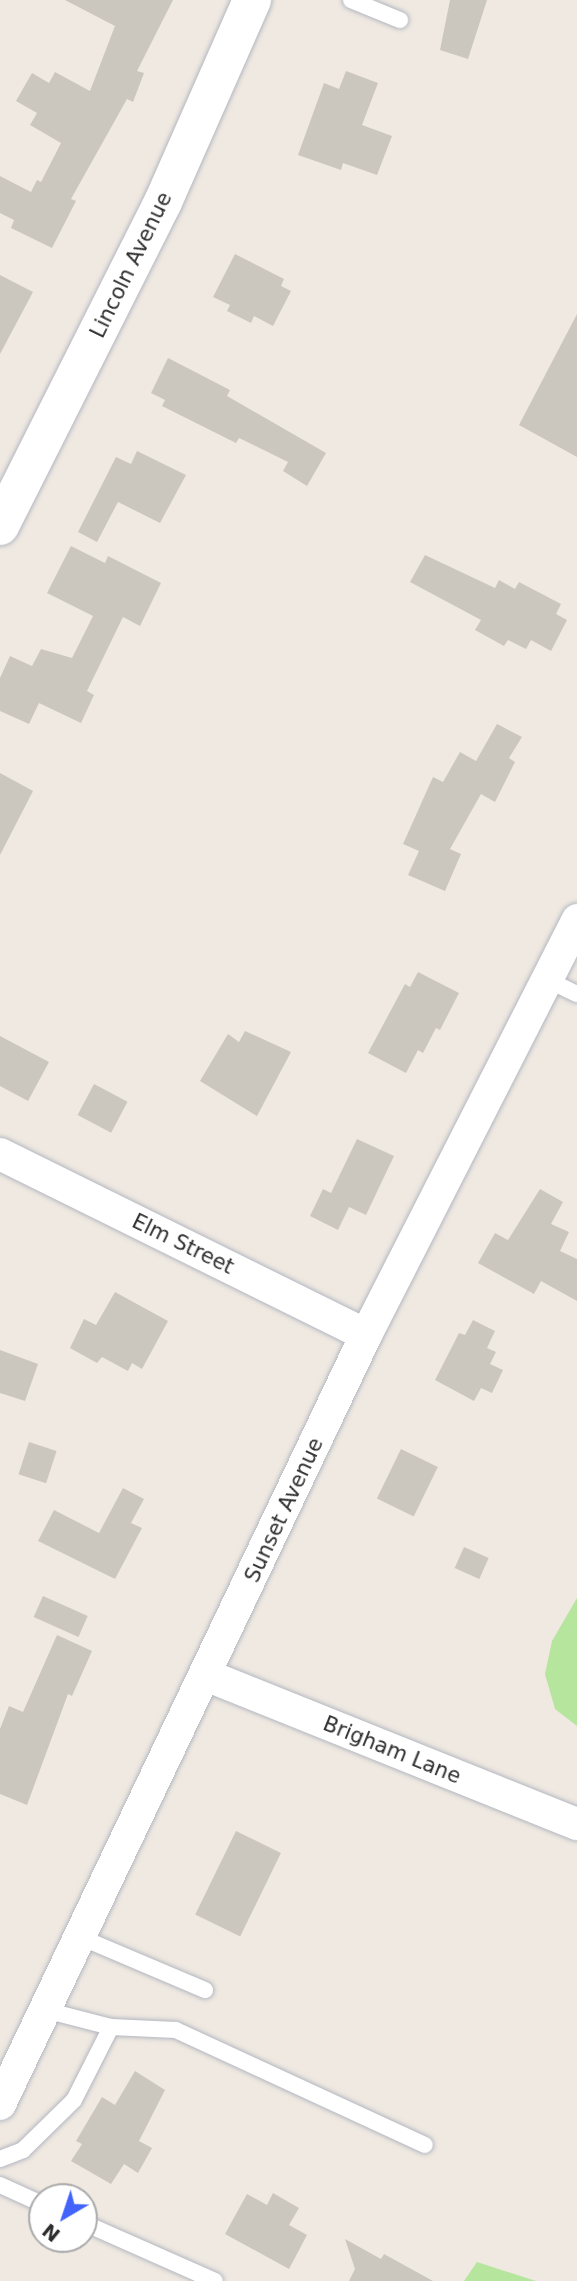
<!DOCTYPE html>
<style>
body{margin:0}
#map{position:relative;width:577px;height:2281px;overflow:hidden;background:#efe9e1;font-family:"DejaVu Sans",sans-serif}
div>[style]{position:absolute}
.green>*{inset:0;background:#b6e59e}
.building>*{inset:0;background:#cbc7bf;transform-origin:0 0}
.roads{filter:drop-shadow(0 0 2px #b4b7c1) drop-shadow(0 0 2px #b4b7c1)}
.lane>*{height:16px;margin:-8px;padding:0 8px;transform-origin:8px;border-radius:8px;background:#fff}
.street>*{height:32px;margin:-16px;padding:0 16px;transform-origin:16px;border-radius:16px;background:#fff}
.secondary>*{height:38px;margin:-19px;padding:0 19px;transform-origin:19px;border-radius:19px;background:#fff}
span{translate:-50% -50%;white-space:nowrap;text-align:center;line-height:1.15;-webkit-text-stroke:7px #fff;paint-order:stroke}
.street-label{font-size:21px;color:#2e2e2e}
.north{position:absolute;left:28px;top:2183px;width:70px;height:70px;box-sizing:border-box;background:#fff;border:2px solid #ababab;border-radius:50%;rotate:219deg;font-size:19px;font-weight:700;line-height:28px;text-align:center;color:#2e2e2e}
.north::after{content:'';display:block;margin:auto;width:24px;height:32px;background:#4264fb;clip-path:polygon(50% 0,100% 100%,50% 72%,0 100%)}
</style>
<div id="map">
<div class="green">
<div style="clip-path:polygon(577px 1598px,577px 1726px,555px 1709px,545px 1674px,552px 1641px)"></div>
<div style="clip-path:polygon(477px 2262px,536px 2281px,464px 2281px)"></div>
</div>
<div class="building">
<div style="clip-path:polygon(65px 0,173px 0,137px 71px,144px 73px,133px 102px,127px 99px,71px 199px,76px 201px,52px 248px,11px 228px,14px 220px,0 213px,0 176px,31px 192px,37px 180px,41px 182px,61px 143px,30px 125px,37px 113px,16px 101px,32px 73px,49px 83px,55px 72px,90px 91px,115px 26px)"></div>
<div style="clip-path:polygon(450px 0,487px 0,468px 59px,440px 50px)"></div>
<div style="clip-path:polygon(346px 71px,378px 83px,362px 125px,392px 136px,377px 175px,343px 163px,341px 170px,298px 155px,324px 83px,339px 89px)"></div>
<div style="clip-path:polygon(235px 254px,284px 279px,281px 286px,291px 291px,273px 326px,254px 316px,251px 323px,227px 311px,230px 305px,213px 297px)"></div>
<div style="clip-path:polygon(0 275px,33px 292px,0 354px)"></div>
<div style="clip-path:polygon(577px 314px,577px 457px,519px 425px)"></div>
<div style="clip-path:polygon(168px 358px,230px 390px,227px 396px,326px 453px,307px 486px,283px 471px,288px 462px,239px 438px,236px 443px,162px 406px,165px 400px,151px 393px)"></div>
<div style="clip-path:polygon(137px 451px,186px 475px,160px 523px,118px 502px,97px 542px,78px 532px,116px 457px,131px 464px)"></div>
<div style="clip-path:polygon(71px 546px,105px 563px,108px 556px,161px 583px,140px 626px,123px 617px,87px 691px,94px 695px,81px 723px,39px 703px,29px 724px,0 711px,0 678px,10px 656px,32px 666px,41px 649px,72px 658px,93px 616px,47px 593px)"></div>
<div style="clip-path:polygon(425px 555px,495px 588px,499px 580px,515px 589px,519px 582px,561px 604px,556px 614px,567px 620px,551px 651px,531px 640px,526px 649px,508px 640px,504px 646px,475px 630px,481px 620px,410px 582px)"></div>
<div style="clip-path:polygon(497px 724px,522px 737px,509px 758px,515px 762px,495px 802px,481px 794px,450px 849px,461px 854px,445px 891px,408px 875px,419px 851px,403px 844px,433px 777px,443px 782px,460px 752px,476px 761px)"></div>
<div style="clip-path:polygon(0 773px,33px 791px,0 855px)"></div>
<div style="clip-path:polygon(418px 972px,459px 993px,440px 1030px,436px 1028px,423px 1053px,418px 1050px,406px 1073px,368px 1053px,405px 984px,410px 987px)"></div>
<div style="clip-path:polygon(245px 1031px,291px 1052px,257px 1116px,200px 1081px,228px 1034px,239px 1042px)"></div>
<div style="clip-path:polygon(0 1036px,49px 1062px,28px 1101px,0 1086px)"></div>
<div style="left:94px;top:1084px;width:38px;height:35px;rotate:28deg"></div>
<div style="clip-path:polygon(357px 1139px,394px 1156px,366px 1215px,349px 1207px,338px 1230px,310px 1216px,323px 1189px,331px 1193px)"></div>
<div style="clip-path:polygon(540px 1189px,563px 1202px,551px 1224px,569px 1232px,560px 1251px,577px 1259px,577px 1301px,541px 1281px,534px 1294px,478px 1263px,495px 1233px,508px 1240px)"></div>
<div style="clip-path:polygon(115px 1292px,168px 1321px,142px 1369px,132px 1363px,128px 1371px,102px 1357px,97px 1363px,70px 1348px,84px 1319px,96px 1325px)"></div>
<div style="clip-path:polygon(473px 1320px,495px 1331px,487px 1348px,496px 1352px,490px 1364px,503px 1370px,492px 1393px,481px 1388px,474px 1401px,435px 1380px,459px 1333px,465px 1335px)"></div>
<div style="clip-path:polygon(0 1350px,38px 1364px,25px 1401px,0 1393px)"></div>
<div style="left:29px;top:1442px;width:29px;height:34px;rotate:18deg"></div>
<div style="left:401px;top:1449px;width:41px;height:55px;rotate:26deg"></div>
<div style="clip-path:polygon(123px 1488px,144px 1499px,131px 1523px,142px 1528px,115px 1579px,38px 1541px,54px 1510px,99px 1533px)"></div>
<div style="left:464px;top:1547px;width:27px;height:23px;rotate:24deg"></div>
<div style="left:43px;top:1596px;width:49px;height:23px;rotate:24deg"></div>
<div style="clip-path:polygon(57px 1635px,92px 1651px,72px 1696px,68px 1694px,27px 1805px,0 1794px,0 1729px,9px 1706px,23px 1712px)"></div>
<div style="left:236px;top:1831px;width:50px;height:93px;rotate:26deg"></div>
<div style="clip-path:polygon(135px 2071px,165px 2090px,139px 2141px,152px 2148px,138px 2173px,124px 2164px,111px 2184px,71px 2161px,82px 2144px,76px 2141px,102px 2097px,115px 2105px)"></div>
<div style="clip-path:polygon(273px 2193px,299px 2208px,289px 2225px,307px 2235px,289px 2269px,225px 2234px,247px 2194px,267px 2205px)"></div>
<div style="clip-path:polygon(345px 2239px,381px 2259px,384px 2254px,433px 2281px,349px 2281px,355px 2269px)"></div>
</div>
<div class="roads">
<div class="lane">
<div style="left:351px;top:0;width:53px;rotate:22.2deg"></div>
<div style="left:548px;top:980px;width:32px;rotate:26deg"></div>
<div style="left:80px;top:1937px;width:136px;rotate:23deg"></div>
<div style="left:45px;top:2010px;width:68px;rotate:14.4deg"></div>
<div style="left:111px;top:2027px;width:65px;rotate:2.6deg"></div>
<div style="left:176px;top:2030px;width:274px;rotate:24.8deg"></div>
<div style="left:0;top:2159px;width:25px;rotate:-21deg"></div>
<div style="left:23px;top:2150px;width:71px;rotate:-44.4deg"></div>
<div style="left:74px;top:2100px;width:82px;rotate:-63.1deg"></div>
<div style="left:0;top:2185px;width:46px;rotate:24.3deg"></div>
<div style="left:84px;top:2223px;width:143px;rotate:23.9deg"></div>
</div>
<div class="street">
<div style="left:0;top:1154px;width:408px;rotate:26.3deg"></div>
<div style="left:206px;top:1675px;width:400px;rotate:21.9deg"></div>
<div style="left:0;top:2104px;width:852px;rotate:-64.55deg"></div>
<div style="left:366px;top:1335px;width:466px;rotate:-63deg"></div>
</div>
<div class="secondary">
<div style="left:0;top:526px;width:363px;rotate:-63.3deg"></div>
<div style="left:163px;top:202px;width:221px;rotate:-66.2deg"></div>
</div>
</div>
<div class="street-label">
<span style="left:131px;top:265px;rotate:-64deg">Lincoln Avenue</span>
<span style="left:183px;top:1244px;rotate:26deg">Elm Street</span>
<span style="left:284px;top:1510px;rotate:-65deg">Sunset Avenue</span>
<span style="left:392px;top:1750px;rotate:22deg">Brigham Lane</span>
</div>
<div class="north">N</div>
</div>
